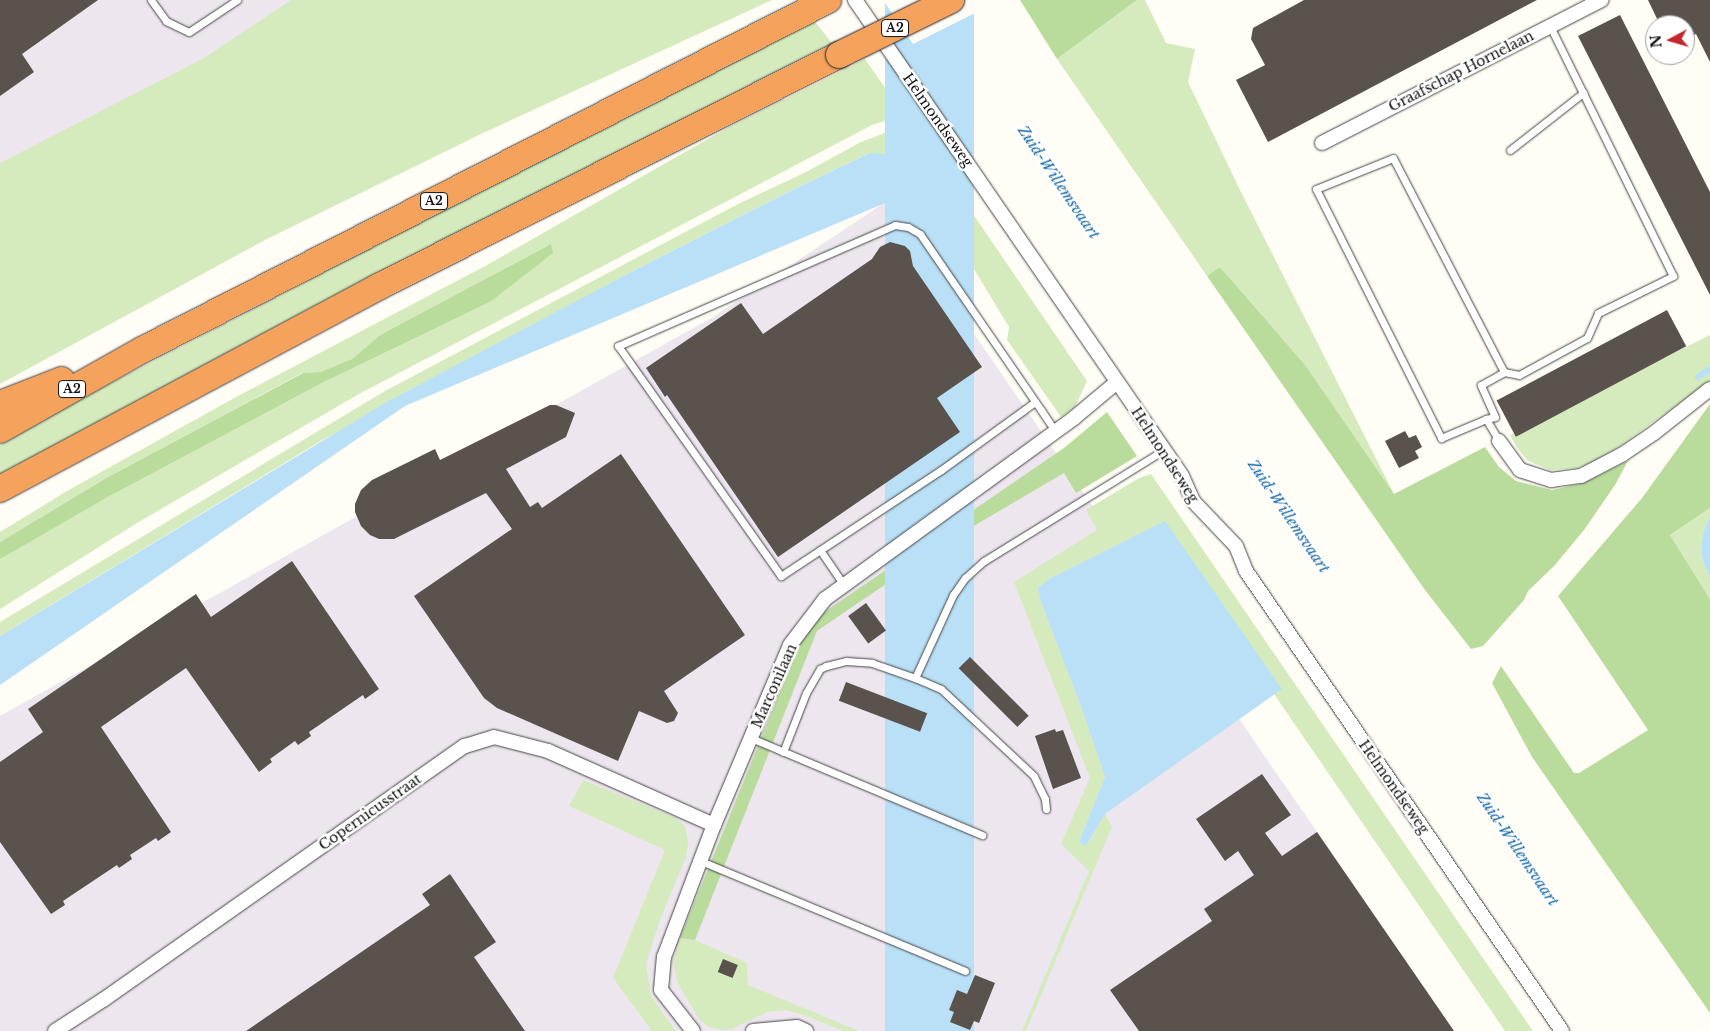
<!DOCTYPE html>
<style>
body{margin:0}
#map{position:relative;width:1710px;height:1031px;overflow:hidden;background:#fffdf5;font-family:"Libre Baskerville",serif}
div>[style]{position:absolute}
.industrial>*{inset:0;background:#eee6ef}
.green>*{inset:0;background:#d5ebbd}
.forest>*{inset:0;background:#b9dc9c}
.water>*{inset:0;background:#b9e0f7;transform-origin:0 0}
.pier>*{inset:0;background:#fffdf5}
.stream>*{height:5.5px;margin:-2.75px;padding:0 2.75px;transform-origin:2.75px;border-radius:2.75px;background:#b9e0f7}
.building>*{inset:0;background:#5a524d;transform-origin:0 0}
.roads{filter:drop-shadow(0 0 1px #444) drop-shadow(0 0 1px #444)}
.service>*{height:7px;margin:-3.5px;padding:0 3.5px;transform-origin:3.5px;border-radius:3.5px;background:#fff}
.minor>*{height:14px;margin:-7px;padding:0 7px;transform-origin:7px;border-radius:7px;background:#fff}
.motorway>*{height:26px;margin:-13px;padding:0 13px;transform-origin:13px;border-radius:13px;background:#f5a25d}
.bridges{filter:drop-shadow(0 0 1px #222) drop-shadow(0 0 1px #222)}
.motorway-bridge>*{height:26px;margin:-13px;padding:0 13px;transform-origin:13px;border-radius:13px;background:#f5a25d}
span{translate:-50% -50%;white-space:nowrap;text-align:center;line-height:1.15;-webkit-text-stroke:5px #fff;paint-order:stroke}
.shield-label span{padding:1px 4px;background:#fff;border:1px solid;border-radius:4px;-webkit-text-stroke-width:0}
.shield-label{font-size:12px;color:#111;font-weight:700}
.street-label{font-size:14px;color:#111}
.water-label{font-size:15px;color:#1768a6;font-style:italic}
.north{position:absolute;left:1645px;top:15px;width:50px;height:50px;box-sizing:border-box;background:#fff;border:1px solid #a0a0a0;border-radius:50%;rotate:264deg;font-size:14px;font-weight:700;line-height:20px;text-align:center;color:#111}
.north::after{content:'';display:block;margin:auto;width:18px;height:22px;background:#c4262e;clip-path:polygon(50% 0,100% 100%,50% 72%,0 100%)}
</style>
<div id="map">
<div class="industrial">
<div style="clip-path:polygon(0 0,298px 0,210px 61px,0 172px)"></div>
<div style="clip-path:polygon(884px 203px,1454px 1031px,0 1031px,0 716px,713px 317px)"></div>
</div>
<div class="green">
<div style="clip-path:polygon(291px 0,772px 0,481px 134px,265px 240px,0 384px,0 163px,204px 58px)"></div>
<div style="clip-path:polygon(1137px 0,1145px 0,1166px 43px,1195px 49px,1188px 82px,1241px 192px,1394px 494px,1306px 366px,1220px 267px,1207px 276px,1057px 59px)"></div>
<div style="clip-path:polygon(815px 22px,832px 43px,325px 304px,0 478px,0 445px,55px 412px,660px 98px)"></div>
<div style="clip-path:polygon(865px 59px,904px 115px,872px 125px,359px 394px,137px 523px,0 609px,0 559px,2px 557px,108px 497px,322px 383px,490px 302px,551px 244px,380px 335px,352px 359px,320px 372px,302px 373px,108px 477px,0 542px,0 532px,67px 491px,236px 397px,487px 265px,729px 127px)"></div>
<div style="clip-path:polygon(915px 129px,1087px 381px,1075px 407px,1061px 417px,1007px 340px,1009px 327px,934px 203px,940px 204px,870px 153px,790px 191px,635px 270px,319px 442px,0 636px,0 622px,385px 391px,738px 204px,806px 172px,861px 142px,890px 131px)"></div>
<div style="clip-path:polygon(1710px 335px,1710px 381px,1619px 447px,1591px 463px,1577px 468px,1550px 470px,1528px 461px,1517px 448px,1510px 435px)"></div>
<div style="clip-path:polygon(1151px 474px,1533px 1031px,1505px 1031px,1274px 694px,1281px 689px,1165px 522px,1049px 579px,1038px 588px,1041px 602px,1082px 709px,1105px 777px,1079px 842px,1087px 845px,1105px 814px,1112px 827px,1026px 1031px,1022px 1031px,1089px 871px,1061px 844px,1090px 778px,1014px 582px,1097px 530px,1086px 510px,1139px 478px)"></div>
<div style="clip-path:polygon(1710px 508px,1710px 516px,1703px 533px,1701px 549px,1703px 562px,1710px 577px,1710px 599px,1670px 535px)"></div>
<div style="clip-path:polygon(583px 780px,676px 818px,685px 826px,688px 842px,686px 857px,660px 920px,646px 964px,651px 996px,676px 1031px,652px 1031px,613px 978px,665px 850px,569px 806px)"></div>
<div style="clip-path:polygon(680px 938px,695px 940px,747px 963px,748px 985px,859px 1031px,843px 1031px,801px 1014px,785px 1010px,768px 1012px,732px 1029px,722px 1030px,709px 1027px,699px 1019px,678px 984px,673px 961px)"></div>
</div>
<div class="forest">
<div style="clip-path:polygon(1020px 0,1137px 0,1057px 59px)"></div>
<div style="clip-path:polygon(551px 244px,553px 253px,490px 302px,322px 383px,108px 497px,0 559px,0 542px,108px 477px,303px 373px,320px 372px,352px 359px,380px 335px)"></div>
<div style="clip-path:polygon(1220px 267px,1306px 366px,1394px 494px,1485px 447px,1499px 467px,1516px 481px,1552px 490px,1584px 483px,1628px 461px,1615px 485px,1584px 530px,1554px 566px,1528px 591px,1524px 600px,1483px 646px,1471px 649px,1425px 590px,1207px 276px)"></div>
<div style="clip-path:polygon(1710px 404px,1710px 508px,1670px 535px,1710px 599px,1710px 1013px,1532px 757px,1492px 683px,1501px 666px,1574px 773px,1579px 773px,1648px 730px,1558px 596px,1642px 498px)"></div>
<div style="clip-path:polygon(1107px 412px,1137px 456px,1076px 493px,1064px 473px,955px 537px,817px 631px,695px 940px,680px 938px,795px 655px,808px 630px,820px 615px,1064px 448px)"></div>
</div>
<div class="water">
<div style="left:885px;top:0;width:89px;height:1252px"></div>
<div style="clip-path:polygon(870px 153px,896px 155px,919px 161px,941px 204px,917px 197px,902px 197px,878px 206px,405px 406px,0 685px,0 636px,385px 403px,635px 270px,790px 191px)"></div>
<div style="clip-path:polygon(1710px 516px,1710px 577px,1703px 562px,1701px 549px,1703px 533px)"></div>
<div style="clip-path:polygon(1165px 521px,1282px 689px,1105px 814px,1086px 846px,1079px 842px,1105px 777px,1082px 709px,1041px 602px,1038px 588px,1049px 579px)"></div>
</div>
<div class="pier">
<div style="clip-path:polygon(883px 0,977px 0,983px 9px,913px 44px)"></div>
</div>
<div class="stream">
<div style="left:1698px;top:377px;width:14px;rotate:-34deg"></div>
</div>
<div class="building">
<div style="clip-path:polygon(0 0,98px 0,22px 54px,34px 72px,0 96px)"></div>
<div style="clip-path:polygon(1304px 0,1537px 0,1268px 142px,1236px 80px,1265px 65px,1251px 39px,1253px 28px)"></div>
<div style="clip-path:polygon(1648px 0,1710px 0,1710px 62px,1696px 34px,1685px 39px,1685px 25px,1660px 25px)"></div>
<div style="clip-path:polygon(1620px 15px,1710px 192px,1710px 295px,1578px 36px)"></div>
<div style="clip-path:polygon(890px 242px,905px 246px,910px 251px,913px 266px,982px 367px,937px 398px,960px 432px,778px 557px,667px 395px,665px 397px,646px 368px,741px 303px,763px 334px,872px 259px,880px 247px)"></div>
<div style="left:1667px;top:310px;width:41px;height:193px;rotate:62deg"></div>
<div style="clip-path:polygon(550px 405px,556px 405px,575px 413px,566px 437px,506px 469px,530px 507px,538px 502px,542px 508px,621px 454px,745px 635px,664px 691px,678px 713px,674px 721px,667px 723px,639px 711px,618px 761px,497px 708px,484px 698px,414px 596px,512px 529px,486px 493px,394px 539px,379px 539px,370px 535px,361px 526px,355px 512px,355px 504px,361px 490px,372px 480px,435px 449px,440px 460px)"></div>
<div style="clip-path:polygon(1405px 431px,1409px 438px,1416px 435px,1422px 447px,1415px 451px,1419px 458px,1399px 468px,1385px 441px)"></div>
<div style="clip-path:polygon(292px 561px,379px 689px,365px 699px,363px 695px,309px 732px,311px 736px,298px 745px,295px 741px,270px 759px,272px 762px,259px 772px,186px 668px,101px 727px,171px 832px,158px 841px,156px 838px,130px 855px,132px 859px,119px 868px,117px 865px,63px 901px,65px 905px,51px 914px,0 842px,0 762px,43px 732px,28px 709px,196px 594px,211px 617px)"></div>
<div style="left:866px;top:603px;width:34px;height:22px;rotate:54deg"></div>
<div style="left:970px;top:657px;width:83px;height:16px;rotate:45deg"></div>
<div style="left:846px;top:682px;width:87px;height:20px;rotate:21deg"></div>
<div style="clip-path:polygon(1055px 729px,1056px 732px,1063px 730px,1081px 778px,1053px 789px,1035px 736px)"></div>
<div style="clip-path:polygon(1262px 774px,1291px 815px,1265px 833px,1282px 856px,1317px 832px,1454px 1031px,1139px 1031px,1110px 990px,1212px 921px,1204px 909px,1254px 875px,1238px 851px,1225px 861px,1196px 819px)"></div>
<div style="clip-path:polygon(450px 874px,496px 942px,474px 957px,525px 1031px,246px 1031px,430px 905px,422px 894px)"></div>
<div style="left:723px;top:959px;width:16px;height:14px;rotate:22deg"></div>
<div style="clip-path:polygon(975px 975px,995px 983px,979px 1023px,974px 1021px,970px 1030px,950px 1022px,954px 1012px,949px 1010px,957px 990px,967px 994px)"></div>
</div>
<div class="roads">
<div class="service">
<div style="left:151px;top:0;width:26px;rotate:54deg"></div>
<div style="left:166px;top:21px;width:25px;rotate:26deg"></div>
<div style="left:189px;top:32px;width:58px;rotate:-33.7deg"></div>
<div style="left:1510px;top:150px;width:93px;rotate:-38deg"></div>
<div style="left:1504px;top:372px;width:15px;rotate:11deg"></div>
<div style="left:1519px;top:375px;width:77px;rotate:-28.6deg"></div>
<div style="left:1587px;top:338px;width:27px;rotate:-66deg"></div>
<div style="left:1598px;top:313px;width:84px;rotate:-26.3deg"></div>
<div style="left:1673px;top:276px;width:279px;rotate:-116.2deg"></div>
<div style="left:1035px;top:402px;width:116px;rotate:144.1deg"></div>
<div style="left:941px;top:470px;width:192px;rotate:146.5deg"></div>
<div style="left:781px;top:576px;width:282px;rotate:-125.3deg"></div>
<div style="left:618px;top:346px;width:302px;rotate:-23.6deg"></div>
<div style="left:895px;top:225px;width:13px;rotate:9deg"></div>
<div style="left:908px;top:227px;width:14px;rotate:30deg"></div>
<div style="left:920px;top:234px;width:214px;rotate:55.5deg"></div>
<div style="left:1041px;top:410px;width:27px;rotate:56deg"></div>
<div style="left:1486px;top:419px;width:9px;rotate:-13deg"></div>
<div style="left:1495px;top:417px;width:35px;rotate:-114deg"></div>
<div style="left:1481px;top:385px;width:26px;rotate:-29deg"></div>
<div style="left:1504px;top:372px;width:241px;rotate:-117.4deg"></div>
<div style="left:1393px;top:158px;width:83px;rotate:158.1deg"></div>
<div style="left:1316px;top:189px;width:279px;rotate:63.3deg"></div>
<div style="left:1441px;top:438px;width:49px;rotate:-22.9deg"></div>
<div style="left:1486px;top:419px;width:26px;rotate:59deg"></div>
<div style="left:820px;top:550px;width:42px;rotate:55.6deg"></div>
<div style="left:751px;top:738px;width:251px;rotate:22.8deg"></div>
<div style="left:783px;top:752px;width:63px;rotate:-68.7deg"></div>
<div style="left:806px;top:693px;width:28px;rotate:-60deg"></div>
<div style="left:820px;top:669px;width:7px;rotate:-27deg"></div>
<div style="left:826px;top:666px;width:21px;rotate:-14deg"></div>
<div style="left:846px;top:661px;width:26px;rotate:4deg"></div>
<div style="left:872px;top:663px;width:46px;rotate:19.2deg"></div>
<div style="left:1046px;top:809px;width:10px;rotate:-96deg"></div>
<div style="left:1045px;top:799px;width:25px;rotate:-116deg"></div>
<div style="left:1034px;top:776px;width:127px;rotate:-136.9deg"></div>
<div style="left:941px;top:689px;width:28px;rotate:-157deg"></div>
<div style="left:915px;top:678px;width:91px;rotate:-65.4deg"></div>
<div style="left:953px;top:595px;width:21px;rotate:-55deg"></div>
<div style="left:965px;top:578px;width:25px;rotate:-42deg"></div>
<div style="left:984px;top:561px;width:211px;rotate:-31.7deg"></div>
<div style="left:701px;top:861px;width:286px;rotate:22.6deg"></div>
</div>
<div class="minor">
<div style="left:855px;top:0;width:577px;rotate:55.51deg"></div>
<div style="left:1182px;top:476px;width:27px;rotate:66deg"></div>
<div style="left:1193px;top:501px;width:62px;rotate:46.3deg"></div>
<div style="left:1236px;top:546px;width:27px;rotate:68deg"></div>
<div style="left:1246px;top:571px;width:558px;rotate:55.51deg"></div>
<div style="left:1322px;top:143px;width:314px;rotate:-27.1deg"></div>
<div style="left:1499px;top:441px;width:36px;rotate:54deg"></div>
<div style="left:1520px;top:470px;width:33px;rotate:18deg"></div>
<div style="left:1551px;top:480px;width:30px;rotate:-8deg"></div>
<div style="left:1581px;top:476px;width:47px;rotate:-27.6deg"></div>
<div style="left:1623px;top:454px;width:37px;rotate:-34deg"></div>
<div style="left:1654px;top:433px;width:71px;rotate:-38.2deg"></div>
<div style="left:55px;top:1031px;width:57px;rotate:-32.9deg"></div>
<div style="left:103px;top:1000px;width:442px;rotate:-35.1deg"></div>
<div style="left:465px;top:746px;width:30px;rotate:-17deg"></div>
<div style="left:494px;top:737px;width:56px;rotate:14.5deg"></div>
<div style="left:548px;top:751px;width:182px;rotate:24deg"></div>
<div style="left:693px;top:1031px;width:52px;rotate:-128deg"></div>
<div style="left:661px;top:990px;width:33px;rotate:-85deg"></div>
<div style="left:664px;top:957px;width:141px;rotate:-69.3deg"></div>
<div style="left:714px;top:825px;width:195px;rotate:-67.1deg"></div>
<div style="left:790px;top:645px;width:58px;rotate:-52.7deg"></div>
<div style="left:825px;top:599px;width:308px;rotate:-36deg"></div>
<div style="left:1074px;top:418px;width:56px;rotate:-39.9deg"></div>
<div style="left:753px;top:1031px;width:44px;rotate:-5.2deg"></div>
<div style="left:797px;top:1027px;width:10px;rotate:24deg"></div>
</div>
<div class="motorway">
<div style="left:0;top:404px;width:66px;rotate:-21.2deg"></div>
<div style="left:0;top:430px;width:165px;rotate:-29.4deg"></div>
<div style="left:144px;top:349px;width:768px;rotate:-27.03deg"></div>
<div style="left:0;top:489px;width:429px;rotate:-28.1deg"></div>
<div style="left:378px;top:287px;width:516px;rotate:-26.71deg"></div>
</div>
</div>
<div class="bridges">
<div class="motorway-bridge">
<div style="left:839px;top:55px;width:125px;rotate:-26.2deg"></div>
</div>
</div>
<div class="shield-label">
<span style="left:895px;top:28px">A2</span>
<span style="left:434px;top:201px">A2</span>
<span style="left:72px;top:389px">A2</span>
</div>
<div class="street-label">
<span style="left:1461px;top:71px;rotate:-27deg">Graafschap Hornelaan</span>
<span style="left:938px;top:120px;rotate:55deg">Helmondseweg</span>
<span style="left:1165px;top:455px;rotate:57deg">Helmondseweg</span>
<span style="left:774px;top:686px;rotate:-66deg">Marconilaan</span>
<span style="left:1394px;top:787px;rotate:55deg">Helmondseweg</span>
<span style="left:370px;top:812px;rotate:-35deg">Copernicusstraat</span>
</div>
<div class="water-label">
<span style="left:1059px;top:182px;rotate:56deg">Zuid-Willemsvaart</span>
<span style="left:1289px;top:516px;rotate:56deg">Zuid-Willemsvaart</span>
<span style="left:1518px;top:849px;rotate:56deg">Zuid-Willemsvaart</span>
</div>
<div class="north">N</div>
</div>
